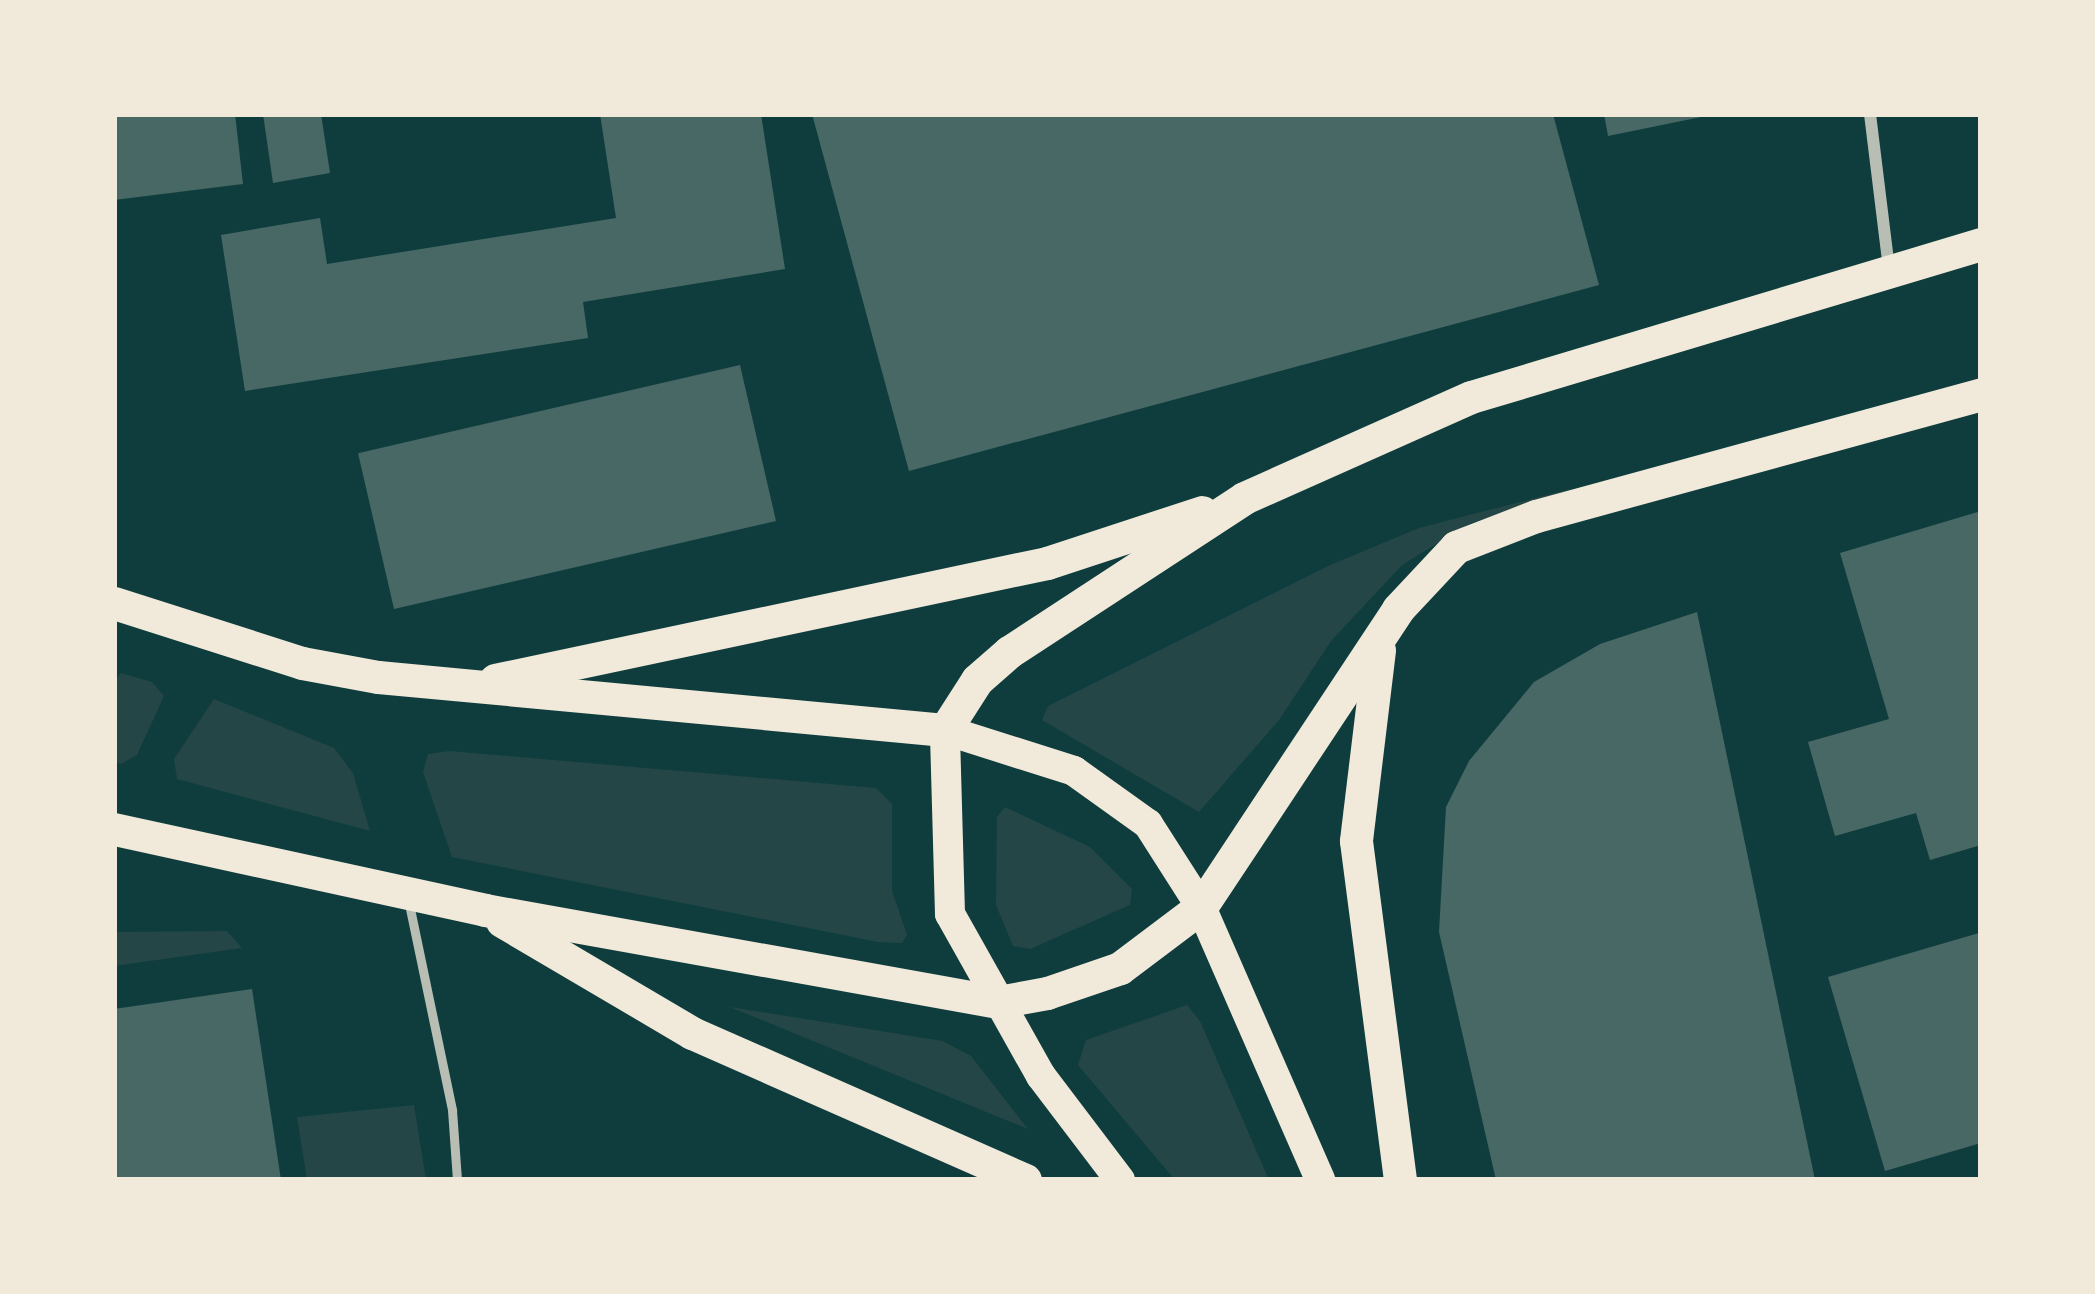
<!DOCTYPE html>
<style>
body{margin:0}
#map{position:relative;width:2095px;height:1294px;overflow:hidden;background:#0f3d3e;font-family:"Libre Baskerville",serif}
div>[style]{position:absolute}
.green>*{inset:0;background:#244646}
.building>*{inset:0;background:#486865;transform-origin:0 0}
.service>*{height:9px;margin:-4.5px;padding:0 4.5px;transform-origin:4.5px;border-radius:4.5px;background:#b8beb3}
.minor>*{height:12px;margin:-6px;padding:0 6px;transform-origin:6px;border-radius:6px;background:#b8beb3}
.primary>*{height:30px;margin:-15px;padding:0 15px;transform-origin:15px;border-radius:15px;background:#f1e9da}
.trunk>*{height:33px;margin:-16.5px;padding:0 16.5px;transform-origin:16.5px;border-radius:16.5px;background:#f1e9da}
span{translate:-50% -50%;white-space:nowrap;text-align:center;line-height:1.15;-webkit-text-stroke:10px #f1e9da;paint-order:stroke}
.frame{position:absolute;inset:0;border:117px solid #f1e9da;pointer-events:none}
</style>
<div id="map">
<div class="green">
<div style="clip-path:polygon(1574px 488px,1469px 524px,1402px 565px,1331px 641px,1279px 720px,1199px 812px,1042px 720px,1048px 706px,1328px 566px,1419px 528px)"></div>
<div style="clip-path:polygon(121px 673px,152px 682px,164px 696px,137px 755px,121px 764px,114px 762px,114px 681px)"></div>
<div style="clip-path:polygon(214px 699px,334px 748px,353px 773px,370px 831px,177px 779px,174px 759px)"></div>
<div style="clip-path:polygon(450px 751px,876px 788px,892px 804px,892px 891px,907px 935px,902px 943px,878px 942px,452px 857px,423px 772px,428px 754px)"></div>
<div style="clip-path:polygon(1005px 807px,1090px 847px,1132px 889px,1130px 905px,1030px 949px,1013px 946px,996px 905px,997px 817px)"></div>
<div style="clip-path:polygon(227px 931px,242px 948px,114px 966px,114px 932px)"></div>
<div style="clip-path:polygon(1187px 1005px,1200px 1021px,1269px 1180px,1175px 1180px,1078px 1065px,1086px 1040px)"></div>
<div style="clip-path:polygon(730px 1007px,943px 1041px,971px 1056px,1028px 1129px)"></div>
<div style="clip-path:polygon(414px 1105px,426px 1180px,307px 1180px,297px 1117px)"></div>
</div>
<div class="building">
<div style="clip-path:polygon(114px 114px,235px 114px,243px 184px,114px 200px)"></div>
<div style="clip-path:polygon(263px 114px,321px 114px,330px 173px,273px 183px)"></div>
<div style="clip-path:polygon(600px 114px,761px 114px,785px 269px,583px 302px,588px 338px,245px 391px,221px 235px,320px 218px,327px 264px,616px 218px)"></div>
<div style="clip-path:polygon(812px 114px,1553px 114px,1599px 285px,909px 471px)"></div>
<div style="clip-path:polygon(1604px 114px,1706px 114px,1706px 116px,1608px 136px)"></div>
<div style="left:740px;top:365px;width:160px;height:392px;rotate:77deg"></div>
<div style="clip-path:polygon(1981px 511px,1981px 845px,1930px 860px,1916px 813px,1835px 836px,1808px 742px,1889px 719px,1840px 553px)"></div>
<div style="clip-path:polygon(1697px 612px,1815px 1180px,1496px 1180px,1439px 932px,1446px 807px,1469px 761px,1534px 682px,1600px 644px)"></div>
<div style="clip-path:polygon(1979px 933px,1981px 1143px,1885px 1171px,1828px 977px)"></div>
<div style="clip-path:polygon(252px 989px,281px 1180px,114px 1180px,114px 1009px)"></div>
</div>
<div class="service">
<div style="left:408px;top:899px;width:216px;rotate:78.2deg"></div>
<div style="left:452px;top:1110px;width:70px;rotate:85.9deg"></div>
</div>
<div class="minor">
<div style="left:1870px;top:114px;width:155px;rotate:83deg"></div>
</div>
<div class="primary">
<div style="left:1120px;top:1180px;width:131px;rotate:-127.2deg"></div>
<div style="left:1041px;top:1076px;width:186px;rotate:-119.3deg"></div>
<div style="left:950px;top:914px;width:184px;rotate:-91.6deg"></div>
<div style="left:945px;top:730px;width:135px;rotate:17.6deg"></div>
<div style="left:1074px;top:771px;width:91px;rotate:35.6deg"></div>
<div style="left:1148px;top:824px;width:98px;rotate:57.4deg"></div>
<div style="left:1201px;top:907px;width:298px;rotate:66.4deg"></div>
</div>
<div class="trunk">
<div style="left:114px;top:603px;width:197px;rotate:17.7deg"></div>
<div style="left:302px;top:663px;width:77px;rotate:10.4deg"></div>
<div style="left:378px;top:677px;width:569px;rotate:5.34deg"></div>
<div style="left:945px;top:730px;width:59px;rotate:-57.4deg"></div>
<div style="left:977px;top:680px;width:43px;rotate:-41.2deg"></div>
<div style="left:1009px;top:652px;width:281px;rotate:-33.2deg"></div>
<div style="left:1244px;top:498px;width:248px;rotate:-24deg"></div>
<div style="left:1471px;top:397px;width:532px;rotate:-16.7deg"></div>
<div style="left:1379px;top:650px;width:192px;rotate:96.9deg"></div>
<div style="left:1356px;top:841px;width:342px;rotate:82.6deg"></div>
<div style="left:495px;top:680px;width:564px;rotate:-11.97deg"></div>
<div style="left:1047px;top:563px;width:163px;rotate:-18.2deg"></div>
<div style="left:114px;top:829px;width:380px;rotate:12.3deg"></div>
<div style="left:485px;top:910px;width:521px;rotate:10.17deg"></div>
<div style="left:998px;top:1002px;width:50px;rotate:-10.4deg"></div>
<div style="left:1047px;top:993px;width:77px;rotate:-18.9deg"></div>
<div style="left:1120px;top:968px;width:101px;rotate:-37deg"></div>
<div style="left:1201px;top:907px;width:357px;rotate:-56.5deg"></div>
<div style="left:1398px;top:609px;width:85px;rotate:-46.9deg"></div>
<div style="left:1456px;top:547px;width:86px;rotate:-21.2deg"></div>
<div style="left:1536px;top:516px;width:461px;rotate:-15.3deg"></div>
<div style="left:502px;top:921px;width:221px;rotate:30.5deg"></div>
<div style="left:692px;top:1033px;width:364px;rotate:23.8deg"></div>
</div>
<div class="frame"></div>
</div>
